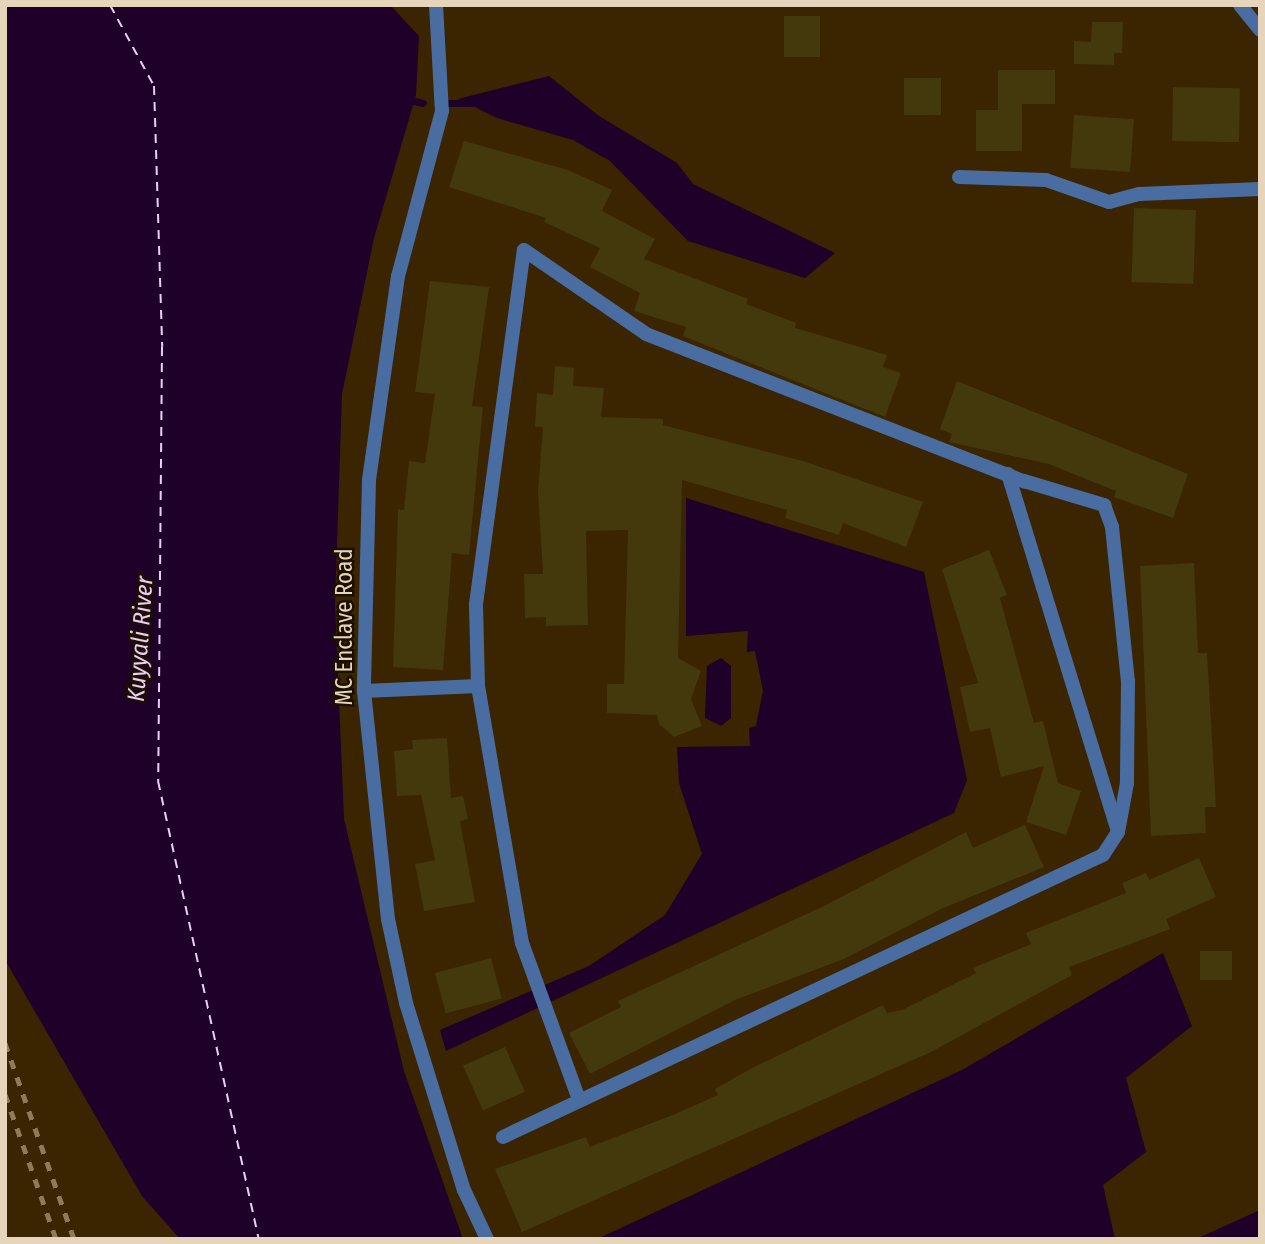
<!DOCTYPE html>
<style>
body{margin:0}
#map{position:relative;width:1265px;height:1244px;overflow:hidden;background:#3b2400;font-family:"Fira Sans Condensed",sans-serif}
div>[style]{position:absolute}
.water>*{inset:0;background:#1e0028}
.stream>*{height:7px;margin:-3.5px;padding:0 3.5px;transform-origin:3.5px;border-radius:3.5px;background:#1e0028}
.ferry>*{height:2px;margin-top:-1px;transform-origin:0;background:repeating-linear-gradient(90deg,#eccdf9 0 9px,transparent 0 16px)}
.building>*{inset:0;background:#43390c;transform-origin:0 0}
.minor>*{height:14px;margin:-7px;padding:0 7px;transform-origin:7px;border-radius:7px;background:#496da0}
.rail>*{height:5px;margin-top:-2.5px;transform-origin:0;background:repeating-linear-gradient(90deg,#8f7b5c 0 9px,transparent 0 18px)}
span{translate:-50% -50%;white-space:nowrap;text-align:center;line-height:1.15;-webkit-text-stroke:5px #1c0f00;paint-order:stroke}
.street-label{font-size:23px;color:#e7d5bb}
.water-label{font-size:24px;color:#eccdf9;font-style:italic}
.frame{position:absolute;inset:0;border:7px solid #e7d5bb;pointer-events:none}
</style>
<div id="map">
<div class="water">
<div style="clip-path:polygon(5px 5px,390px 5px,419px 36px,416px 95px,374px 238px,342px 394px,335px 604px,344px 819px,404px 1071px,463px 1239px,180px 1239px,142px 1196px,5px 960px)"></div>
<div style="clip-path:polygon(549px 76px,599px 116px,677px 163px,693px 184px,835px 253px,805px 278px,688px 241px,610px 161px,573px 140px,497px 118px,458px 99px)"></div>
<div style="clip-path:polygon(686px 498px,924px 572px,967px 780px,954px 813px,446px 1051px,440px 1030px,589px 966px,665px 915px,702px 854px,679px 783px,677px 747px,750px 746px,749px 728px,756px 726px,763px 691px,755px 651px,747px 652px,748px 631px,686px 636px)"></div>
<div style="clip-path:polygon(721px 658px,731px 666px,731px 718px,721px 726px,705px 718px,707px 666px)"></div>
<div style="clip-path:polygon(1163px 953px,1192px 1026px,1126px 1078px,1146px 1152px,1103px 1185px,1115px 1239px,597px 1239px,962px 1070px)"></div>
<div style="clip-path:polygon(1260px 1210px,1260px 1239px,1196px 1239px)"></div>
</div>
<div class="stream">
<div style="left:414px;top:101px;width:9px;rotate:13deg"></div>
<div style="left:449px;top:103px;width:27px"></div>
</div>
<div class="ferry">
<div style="left:110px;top:5px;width:92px;rotate:61.5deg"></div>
<div style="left:154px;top:86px;width:261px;rotate:88.2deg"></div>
<div style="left:162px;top:347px;width:434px;rotate:90.5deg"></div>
<div style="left:158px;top:781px;width:469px;rotate:77.6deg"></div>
</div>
<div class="building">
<div style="left:784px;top:16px;width:36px;height:41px"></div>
<div style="clip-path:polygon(1092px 22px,1123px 22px,1122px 53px,1114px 53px,1114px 65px,1074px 64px,1074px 41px,1091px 42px)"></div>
<div style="clip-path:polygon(998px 70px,1055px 70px,1055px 104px,1022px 104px,1022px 151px,976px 151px,976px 110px,998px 110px)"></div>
<div style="left:941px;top:78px;width:37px;height:37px;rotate:90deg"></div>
<div style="left:1173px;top:87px;width:67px;height:54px;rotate:1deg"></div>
<div style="left:1074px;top:115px;width:60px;height:53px;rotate:4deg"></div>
<div style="clip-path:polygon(464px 141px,568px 170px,612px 190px,602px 211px,655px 239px,644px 259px,748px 299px,746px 304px,796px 323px,795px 328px,887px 355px,883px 367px,901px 373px,885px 417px,683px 336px,686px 327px,634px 311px,640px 293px,590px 267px,600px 248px,544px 222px,546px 218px,449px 187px)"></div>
<div style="left:1134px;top:208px;width:62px;height:74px;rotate:2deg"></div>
<div style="clip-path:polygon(430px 281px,489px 287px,472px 406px,483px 407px,469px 555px,452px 553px,443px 670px,393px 667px,398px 509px,404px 510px,409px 461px,425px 463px,435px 394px,415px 392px)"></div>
<div style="clip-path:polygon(555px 366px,574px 368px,573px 386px,604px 388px,601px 417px,663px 419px,663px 425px,803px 461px,923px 502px,906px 547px,843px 523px,839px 535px,785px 518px,787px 510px,682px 480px,678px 658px,701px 671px,691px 699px,702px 726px,674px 737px,659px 724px,657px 715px,607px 713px,607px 684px,624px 684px,628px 530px,586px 531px,588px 625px,546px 626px,546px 617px,525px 618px,524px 574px,543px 574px,538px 492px,543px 427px,535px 427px,537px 393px,553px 395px)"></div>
<div style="clip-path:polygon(957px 381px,1188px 474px,1173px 518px,1114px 497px,1116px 491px,1049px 464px,949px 442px,952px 434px,940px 429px)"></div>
<div style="clip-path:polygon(989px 550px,1007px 595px,1000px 598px,1034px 723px,1043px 721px,1058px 783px,1081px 791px,1066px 835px,1026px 822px,1044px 766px,1001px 777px,990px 728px,970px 732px,960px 687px,978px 683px,942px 569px)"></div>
<div style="clip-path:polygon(1194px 563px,1198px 653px,1207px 653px,1216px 807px,1205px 807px,1206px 833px,1151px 836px,1140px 566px)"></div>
<div style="clip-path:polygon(447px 738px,451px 798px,463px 796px,468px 819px,460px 821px,475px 902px,424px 911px,415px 864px,435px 860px,421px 795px,397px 796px,394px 751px,413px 749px,412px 740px)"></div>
<div style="clip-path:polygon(1025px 825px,1044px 867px,941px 909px,844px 959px,737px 999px,590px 1074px,569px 1033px,621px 1007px,618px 1001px,824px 906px,966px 832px,973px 848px)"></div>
<div style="clip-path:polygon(1199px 858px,1216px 897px,1166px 919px,1170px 929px,1069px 967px,1072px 975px,931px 1052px,522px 1232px,495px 1169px,586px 1137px,590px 1147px,675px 1114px,718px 1095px,715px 1089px,752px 1068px,862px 1015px,883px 1005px,887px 1013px,902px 1010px,976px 973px,973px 968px,1031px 944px,1026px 933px,1126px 893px,1122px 883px,1146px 873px,1149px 880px)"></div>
<div style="left:1200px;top:951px;width:32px;height:29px"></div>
<div style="left:491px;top:958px;width:42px;height:58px;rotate:75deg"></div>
<div style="left:505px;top:1047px;width:49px;height:46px;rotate:66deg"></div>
</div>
<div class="minor">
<div style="left:436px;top:5px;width:106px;rotate:86.8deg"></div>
<div style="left:442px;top:111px;width:171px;rotate:104.9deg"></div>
<div style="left:398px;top:276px;width:206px;rotate:98.1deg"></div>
<div style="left:369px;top:480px;width:211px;rotate:91.4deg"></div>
<div style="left:364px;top:691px;width:229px;rotate:84deg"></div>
<div style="left:388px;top:919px;width:86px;rotate:77.9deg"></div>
<div style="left:406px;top:1003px;width:196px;rotate:72.8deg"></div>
<div style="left:464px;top:1190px;width:54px;rotate:64.9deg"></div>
<div style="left:1240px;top:5px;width:32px;rotate:51deg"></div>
<div style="left:959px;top:177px;width:87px;rotate:2deg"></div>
<div style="left:1046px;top:180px;width:67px;rotate:19.2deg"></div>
<div style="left:1109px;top:202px;width:31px;rotate:-15deg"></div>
<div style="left:1139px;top:194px;width:121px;rotate:-2.4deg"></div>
<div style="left:1008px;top:474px;width:374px;rotate:72.9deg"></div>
<div style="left:478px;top:686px;width:261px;rotate:80.3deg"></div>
<div style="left:522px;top:943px;width:167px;rotate:70deg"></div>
<div style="left:364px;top:691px;width:114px;rotate:-2.5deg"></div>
<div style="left:478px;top:686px;width:82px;rotate:-91.4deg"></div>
<div style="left:476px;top:604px;width:357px;rotate:-82.3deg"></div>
<div style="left:524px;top:250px;width:148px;rotate:34.5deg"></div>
<div style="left:646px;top:334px;width:406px;rotate:21.3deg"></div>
<div style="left:1024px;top:481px;width:84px;rotate:16.7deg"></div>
<div style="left:1104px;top:505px;width:23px;rotate:70deg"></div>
<div style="left:1112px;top:527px;width:155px;rotate:84.1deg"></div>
<div style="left:1128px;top:681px;width:102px;rotate:90.6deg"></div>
<div style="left:1127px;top:783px;width:50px;rotate:100.4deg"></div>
<div style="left:1118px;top:832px;width:27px;rotate:123deg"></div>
<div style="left:1103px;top:855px;width:663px;rotate:154.83deg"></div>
</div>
<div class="rail">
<div style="left:5px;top:1043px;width:208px;rotate:70.6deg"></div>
<div style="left:5px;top:1094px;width:154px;rotate:70.6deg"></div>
</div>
<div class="street-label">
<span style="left:344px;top:627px;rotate:-90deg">MC Enclave Road</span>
</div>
<div class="water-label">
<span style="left:141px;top:639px;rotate:-86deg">Kuyyali River</span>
</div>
<div class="frame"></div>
</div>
